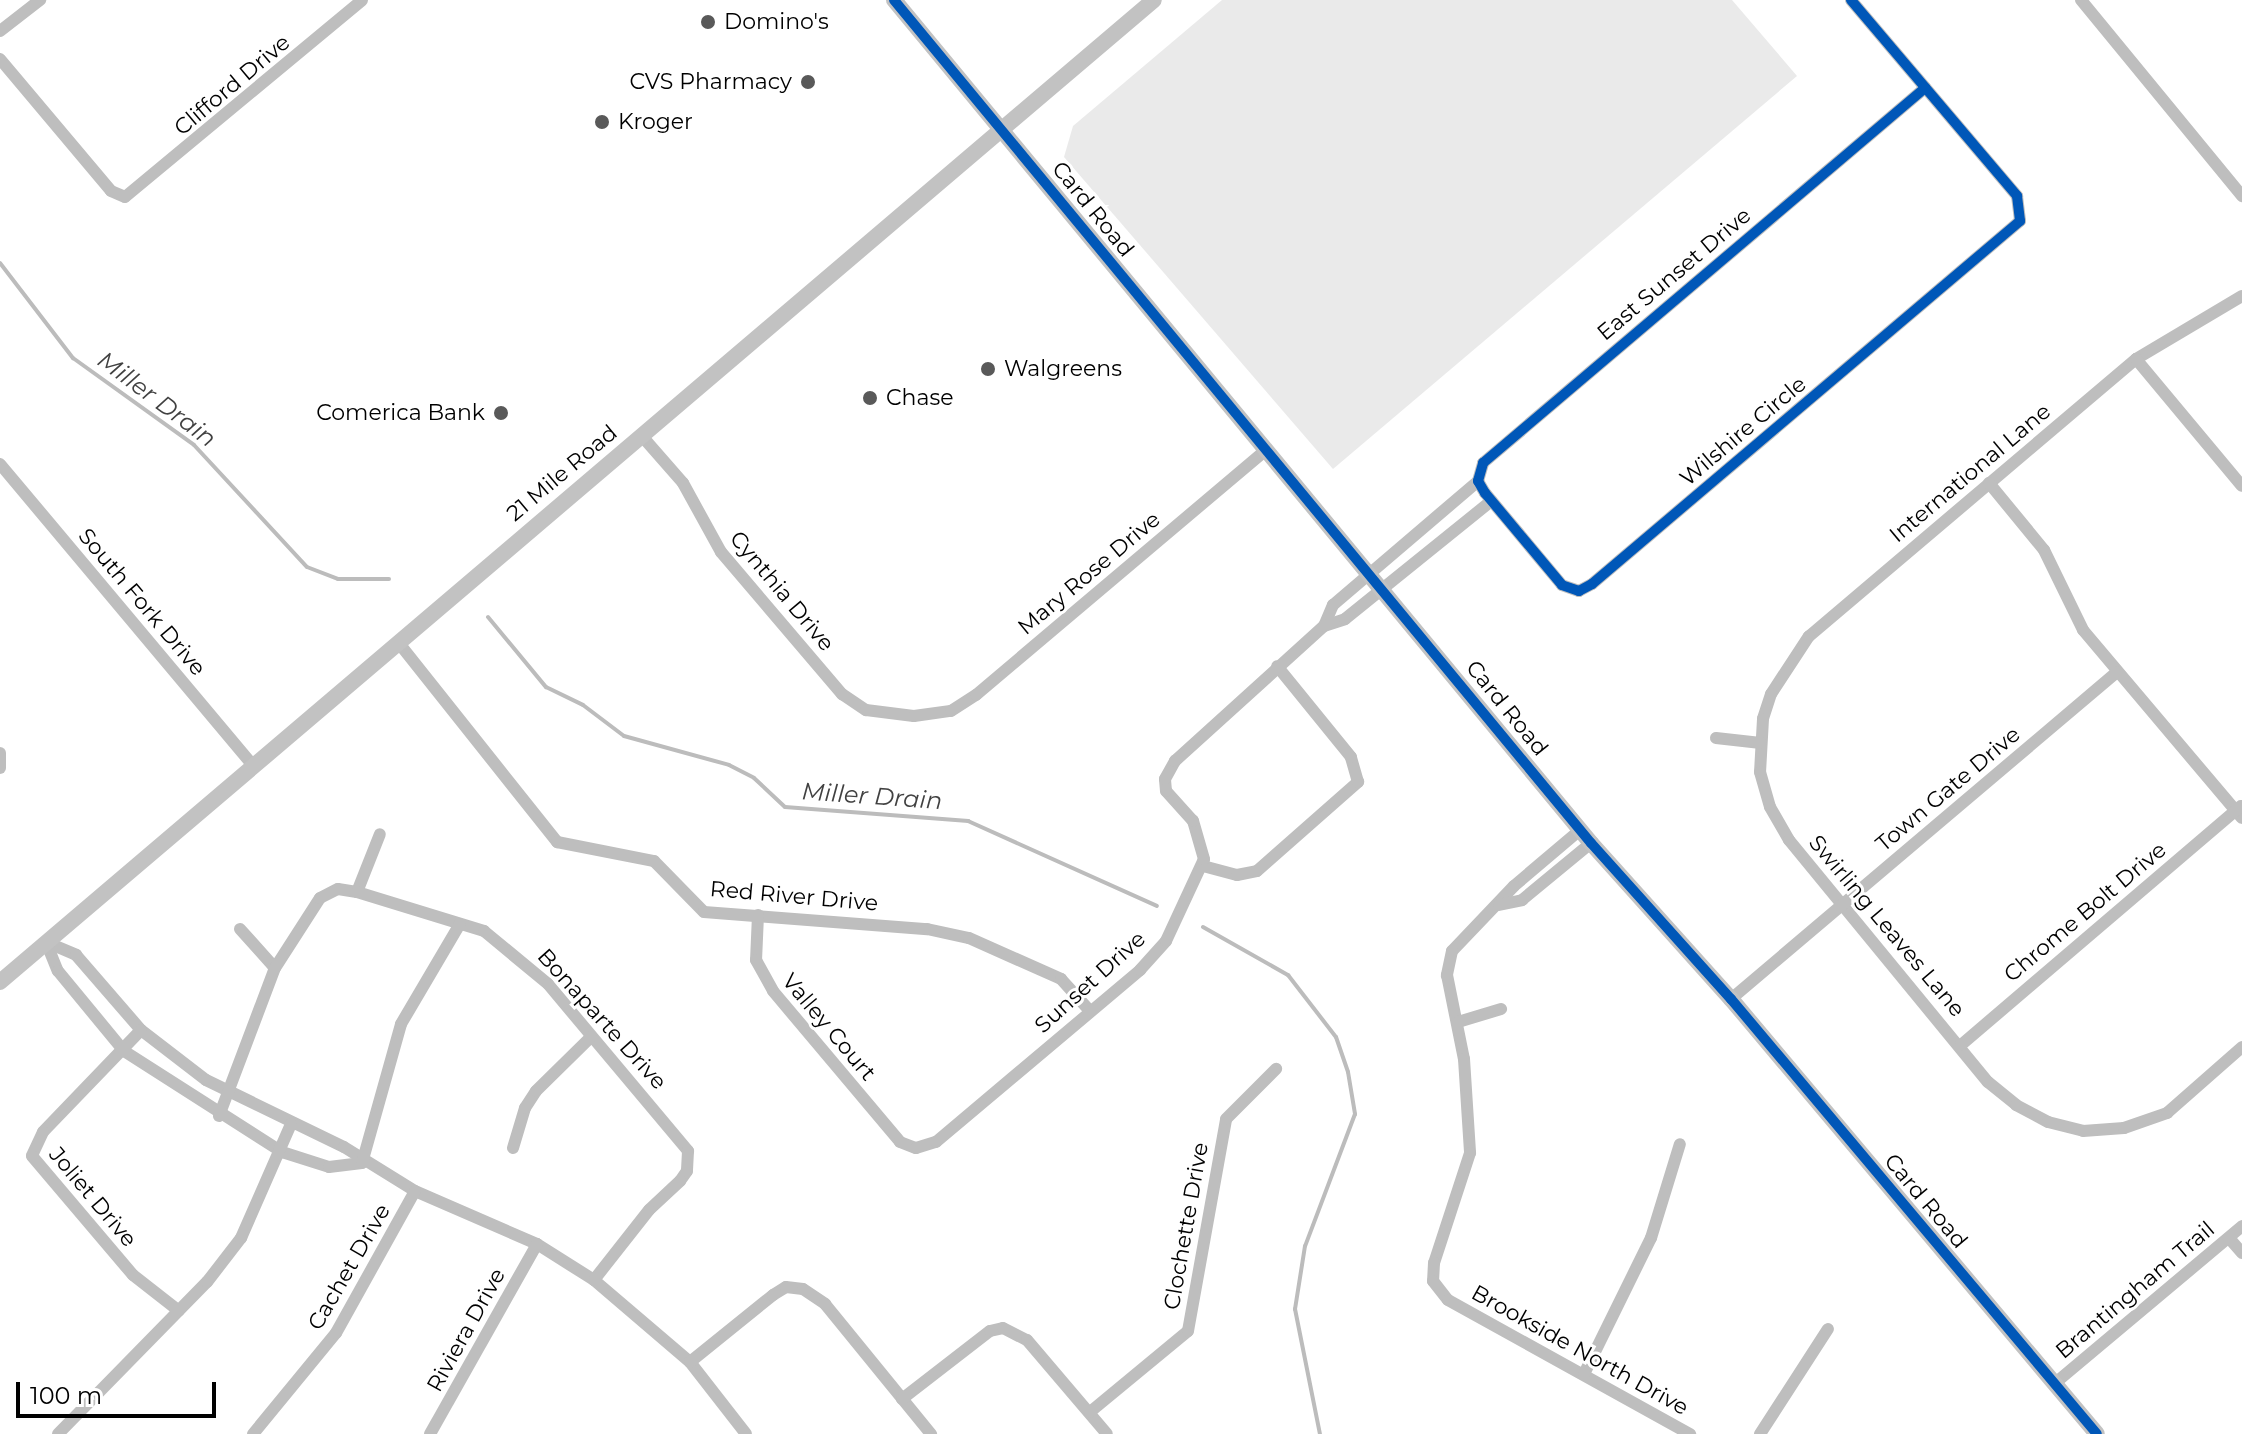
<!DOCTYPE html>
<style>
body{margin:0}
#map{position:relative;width:2242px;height:1434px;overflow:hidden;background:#fff;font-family:Montserrat,sans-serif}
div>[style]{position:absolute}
.green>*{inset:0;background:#eaeaea}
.stream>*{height:4px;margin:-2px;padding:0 2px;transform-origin:2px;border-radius:2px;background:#bcbcbc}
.street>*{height:12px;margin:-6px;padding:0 6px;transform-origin:6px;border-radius:6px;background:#bebebe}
.secondary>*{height:16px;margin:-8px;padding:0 8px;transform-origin:8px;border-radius:8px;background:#c2c2c2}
.cycleway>*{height:10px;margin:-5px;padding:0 5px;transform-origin:5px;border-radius:5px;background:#0057b8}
.dots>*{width:22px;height:22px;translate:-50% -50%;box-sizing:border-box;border:4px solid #fff;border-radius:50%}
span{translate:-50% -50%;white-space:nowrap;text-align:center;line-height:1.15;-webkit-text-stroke:6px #fff;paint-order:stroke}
.poi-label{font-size:22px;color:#000}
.left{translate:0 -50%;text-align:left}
.right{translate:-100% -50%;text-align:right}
.street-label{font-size:22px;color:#000}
.water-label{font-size:24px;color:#414141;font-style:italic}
.scale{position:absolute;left:16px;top:1382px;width:200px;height:36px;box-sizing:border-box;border:4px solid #000;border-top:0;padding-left:10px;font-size:24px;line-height:28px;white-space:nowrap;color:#000;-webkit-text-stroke:6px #fff;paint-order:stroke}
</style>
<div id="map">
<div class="green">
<div style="clip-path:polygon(1222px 0,1732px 0,1797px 76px,1333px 469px,1064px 157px,1073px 126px)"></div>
</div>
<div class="stream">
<div style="left:0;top:263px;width:120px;rotate:52.5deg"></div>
<div style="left:73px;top:358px;width:149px;rotate:35.7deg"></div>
<div style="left:194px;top:445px;width:166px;rotate:47.2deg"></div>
<div style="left:307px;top:567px;width:33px;rotate:21deg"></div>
<div style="left:338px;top:579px;width:51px"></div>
<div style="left:488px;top:617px;width:91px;rotate:50.4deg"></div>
<div style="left:546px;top:687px;width:41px;rotate:25.9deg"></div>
<div style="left:583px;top:705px;width:51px;rotate:37.1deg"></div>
<div style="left:624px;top:736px;width:109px;rotate:15.4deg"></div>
<div style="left:729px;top:765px;width:28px;rotate:27deg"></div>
<div style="left:754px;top:778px;width:42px;rotate:43.1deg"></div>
<div style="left:785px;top:807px;width:184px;rotate:4.4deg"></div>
<div style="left:968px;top:821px;width:207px;rotate:24.2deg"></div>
<div style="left:1203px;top:927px;width:98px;rotate:29.5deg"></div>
<div style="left:1288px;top:975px;width:78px;rotate:52.3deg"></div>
<div style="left:1336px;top:1037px;width:37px;rotate:71deg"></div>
<div style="left:1348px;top:1072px;width:43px;rotate:80.5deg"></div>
<div style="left:1355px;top:1114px;width:141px;rotate:110.7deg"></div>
<div style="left:1305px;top:1246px;width:64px;rotate:99deg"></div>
<div style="left:1295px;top:1309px;width:127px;rotate:78.7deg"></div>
</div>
<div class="street">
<div style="left:1851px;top:0;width:257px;rotate:49.7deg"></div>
<div style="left:2017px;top:196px;width:25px;rotate:83deg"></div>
<div style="left:2020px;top:221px;width:561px;rotate:139.7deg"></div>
<div style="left:1592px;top:584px;width:15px;rotate:152deg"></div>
<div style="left:1579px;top:591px;width:18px;rotate:-161deg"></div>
<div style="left:1562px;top:585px;width:120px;rotate:-129.9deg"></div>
<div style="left:1485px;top:493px;width:14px;rotate:-120deg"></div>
<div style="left:1478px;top:481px;width:19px;rotate:-74deg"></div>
<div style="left:1483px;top:463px;width:580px;rotate:-40.31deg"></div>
<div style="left:2081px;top:0;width:254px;rotate:50.6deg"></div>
<div style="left:0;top:31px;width:51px;rotate:-37.8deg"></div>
<div style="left:0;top:59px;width:172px;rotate:49.9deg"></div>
<div style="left:111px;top:191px;width:15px;rotate:23deg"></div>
<div style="left:125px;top:197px;width:308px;rotate:-39.7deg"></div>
<div style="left:2242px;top:296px;width:123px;rotate:149.3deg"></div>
<div style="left:2136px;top:359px;width:429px;rotate:139.7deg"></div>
<div style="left:1809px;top:636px;width:69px;rotate:123.2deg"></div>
<div style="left:1771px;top:694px;width:26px;rotate:108deg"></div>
<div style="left:1763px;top:719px;width:53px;rotate:93.2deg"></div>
<div style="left:1760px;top:772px;width:36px;rotate:74deg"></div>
<div style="left:1770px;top:807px;width:38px;rotate:60deg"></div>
<div style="left:1789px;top:840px;width:313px;rotate:50.6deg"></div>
<div style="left:1988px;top:1082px;width:36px;rotate:39deg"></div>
<div style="left:2016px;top:1105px;width:36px;rotate:28deg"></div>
<div style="left:2048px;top:1122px;width:36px;rotate:14deg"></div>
<div style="left:2083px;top:1131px;width:41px;rotate:-4.2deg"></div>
<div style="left:2124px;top:1128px;width:46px;rotate:-19.2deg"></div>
<div style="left:2167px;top:1113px;width:100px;rotate:-41.3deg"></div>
<div style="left:2136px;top:359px;width:165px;rotate:50.2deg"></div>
<div style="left:641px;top:435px;width:64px;rotate:48.8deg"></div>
<div style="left:683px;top:483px;width:79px;rotate:61.2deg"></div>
<div style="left:721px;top:552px;width:187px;rotate:49.6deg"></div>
<div style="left:842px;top:694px;width:29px;rotate:34deg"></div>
<div style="left:866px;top:710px;width:48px;rotate:7.1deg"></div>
<div style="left:914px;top:716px;width:37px;rotate:-8deg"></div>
<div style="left:951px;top:711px;width:30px;rotate:-33deg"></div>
<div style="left:976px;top:695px;width:381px;rotate:-40.2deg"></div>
<div style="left:0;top:464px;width:394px;rotate:50deg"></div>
<div style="left:1989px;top:483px;width:87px;rotate:50.6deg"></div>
<div style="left:2044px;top:550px;width:89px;rotate:64deg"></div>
<div style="left:2083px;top:630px;width:246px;rotate:49.8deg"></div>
<div style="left:1324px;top:626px;width:23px;rotate:-67deg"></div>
<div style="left:1333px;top:605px;width:191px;rotate:-40.5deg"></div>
<div style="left:398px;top:642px;width:256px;rotate:51.5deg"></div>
<div style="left:557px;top:842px;width:99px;rotate:11.1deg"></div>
<div style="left:654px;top:861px;width:71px;rotate:45.6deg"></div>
<div style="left:704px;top:912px;width:224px;rotate:4.4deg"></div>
<div style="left:927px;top:929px;width:43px;rotate:12.1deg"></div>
<div style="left:969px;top:938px;width:101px;rotate:24deg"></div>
<div style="left:1061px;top:979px;width:43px;rotate:47.8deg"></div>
<div style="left:1716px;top:738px;width:45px;rotate:6.3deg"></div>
<div style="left:0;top:753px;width:15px;rotate:90deg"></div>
<div style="left:1580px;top:830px;width:87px;rotate:139.7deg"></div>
<div style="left:1514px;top:886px;width:90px;rotate:133.6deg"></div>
<div style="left:1452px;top:951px;width:25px;rotate:102deg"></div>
<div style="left:1447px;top:975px;width:86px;rotate:78.6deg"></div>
<div style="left:1464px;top:1059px;width:94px;rotate:86.3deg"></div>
<div style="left:1470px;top:1153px;width:116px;rotate:108.1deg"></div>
<div style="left:1434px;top:1263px;width:18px;rotate:93deg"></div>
<div style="left:1433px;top:1281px;width:24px;rotate:52deg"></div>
<div style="left:1448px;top:1300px;width:277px;rotate:29deg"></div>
<div style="left:1203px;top:866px;width:35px;rotate:15deg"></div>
<div style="left:1237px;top:875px;width:20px;rotate:-11deg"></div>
<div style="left:1257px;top:871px;width:135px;rotate:-41.4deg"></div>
<div style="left:1358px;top:782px;width:26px;rotate:-106deg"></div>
<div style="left:1351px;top:757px;width:117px;rotate:-129.1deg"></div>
<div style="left:357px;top:892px;width:62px;rotate:-68.4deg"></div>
<div style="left:1499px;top:905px;width:24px;rotate:-12deg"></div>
<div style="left:1522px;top:900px;width:89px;rotate:-39.6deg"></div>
<div style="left:758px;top:915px;width:45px;rotate:92.5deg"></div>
<div style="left:756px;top:960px;width:35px;rotate:61deg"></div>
<div style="left:773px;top:991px;width:197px;rotate:49.9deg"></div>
<div style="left:900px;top:1142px;width:17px;rotate:21deg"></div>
<div style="left:916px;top:1148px;width:21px;rotate:-17deg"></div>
<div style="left:936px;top:1142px;width:267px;rotate:-40.1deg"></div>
<div style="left:1140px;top:970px;width:39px;rotate:-48deg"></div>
<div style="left:1166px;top:941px;width:90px;rotate:-65.1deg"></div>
<div style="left:1204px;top:859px;width:40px;rotate:-106deg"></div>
<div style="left:1193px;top:821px;width:40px;rotate:-132deg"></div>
<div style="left:1166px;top:791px;width:12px;rotate:-95deg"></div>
<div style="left:1165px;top:779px;width:21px;rotate:-61deg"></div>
<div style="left:1175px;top:761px;width:201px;rotate:-42.2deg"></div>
<div style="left:1324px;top:626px;width:22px;rotate:-18deg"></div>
<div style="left:1345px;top:619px;width:188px;rotate:-38.9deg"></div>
<div style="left:240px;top:929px;width:52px;rotate:48.1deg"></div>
<div style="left:46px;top:942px;width:33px;rotate:23deg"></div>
<div style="left:76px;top:955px;width:99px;rotate:49.1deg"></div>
<div style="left:141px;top:1030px;width:82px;rotate:37.6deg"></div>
<div style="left:206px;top:1080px;width:153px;rotate:25.9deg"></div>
<div style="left:344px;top:1147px;width:84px;rotate:31.8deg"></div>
<div style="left:415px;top:1191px;width:133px;rotate:23.5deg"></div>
<div style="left:537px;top:1244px;width:67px;rotate:32.3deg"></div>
<div style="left:594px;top:1280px;width:126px;rotate:40.5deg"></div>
<div style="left:690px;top:1362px;width:91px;rotate:52.1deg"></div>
<div style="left:46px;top:942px;width:31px;rotate:68deg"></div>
<div style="left:58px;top:971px;width:104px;rotate:50.5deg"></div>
<div style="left:124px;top:1051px;width:188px;rotate:32.6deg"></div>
<div style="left:282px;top:1152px;width:49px;rotate:17.7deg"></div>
<div style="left:329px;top:1167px;width:33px;rotate:-7deg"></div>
<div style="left:1731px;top:999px;width:506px;rotate:-40.27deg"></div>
<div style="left:1458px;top:1022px;width:45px;rotate:-16.8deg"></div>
<div style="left:141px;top:1030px;width:141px;rotate:133.9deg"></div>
<div style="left:43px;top:1132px;width:26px;rotate:115deg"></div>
<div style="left:32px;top:1156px;width:156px;rotate:49.7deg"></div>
<div style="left:133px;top:1275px;width:58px;rotate:38deg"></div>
<div style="left:1961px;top:1045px;width:368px;rotate:-40.5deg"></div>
<div style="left:219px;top:1116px;width:158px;rotate:-69.3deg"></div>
<div style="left:275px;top:968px;width:83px;rotate:-57.3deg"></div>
<div style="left:320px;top:898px;width:20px;rotate:-27deg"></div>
<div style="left:338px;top:889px;width:19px;rotate:9deg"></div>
<div style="left:357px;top:892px;width:133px;rotate:17.1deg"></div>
<div style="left:484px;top:931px;width:83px;rotate:39.6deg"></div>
<div style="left:548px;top:984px;width:218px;rotate:50deg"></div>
<div style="left:688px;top:1151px;width:20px;rotate:93deg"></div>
<div style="left:687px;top:1171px;width:12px;rotate:125deg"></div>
<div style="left:680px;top:1181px;width:42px;rotate:136.9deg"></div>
<div style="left:649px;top:1210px;width:89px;rotate:128.2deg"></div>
<div style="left:513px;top:1148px;width:42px;rotate:-73.3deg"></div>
<div style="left:525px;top:1108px;width:20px;rotate:-57deg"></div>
<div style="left:536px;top:1091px;width:77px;rotate:-44.5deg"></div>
<div style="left:362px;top:1163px;width:144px;rotate:-74.3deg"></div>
<div style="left:401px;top:1024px;width:116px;rotate:-59.5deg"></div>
<div style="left:2229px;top:1238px;width:20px;rotate:49deg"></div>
<div style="left:690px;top:1362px;width:107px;rotate:-38.9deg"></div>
<div style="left:773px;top:1295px;width:15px;rotate:-32deg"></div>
<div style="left:786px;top:1287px;width:17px;rotate:7deg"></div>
<div style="left:803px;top:1289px;width:27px;rotate:34deg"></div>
<div style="left:825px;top:1304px;width:168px;rotate:50.8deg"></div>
<div style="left:1584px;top:1374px;width:152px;rotate:-63.8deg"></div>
<div style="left:1651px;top:1238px;width:98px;rotate:-72.9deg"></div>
<div style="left:2054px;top:1384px;width:246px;rotate:-40deg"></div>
<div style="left:902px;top:1399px;width:111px;rotate:-37.7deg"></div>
<div style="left:990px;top:1331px;width:13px;rotate:-13deg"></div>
<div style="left:1003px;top:1328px;width:27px;rotate:27deg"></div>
<div style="left:1027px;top:1340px;width:123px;rotate:49.6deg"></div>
<div style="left:1090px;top:1412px;width:127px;rotate:-39.6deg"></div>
<div style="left:1188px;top:1331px;width:215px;rotate:-79.8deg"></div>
<div style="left:1226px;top:1119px;width:71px;rotate:-45deg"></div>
<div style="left:58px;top:1434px;width:213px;rotate:-45.6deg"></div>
<div style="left:207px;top:1282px;width:56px;rotate:-52.3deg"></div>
<div style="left:241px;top:1238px;width:124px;rotate:-66.3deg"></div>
<div style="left:253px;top:1434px;width:131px;rotate:-50.6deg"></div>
<div style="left:336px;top:1333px;width:162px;rotate:-60.9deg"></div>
<div style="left:430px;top:1434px;width:218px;rotate:-60.6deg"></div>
<div style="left:1760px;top:1434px;width:125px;rotate:-57.1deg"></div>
</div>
<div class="secondary">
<div style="left:894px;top:0;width:1094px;rotate:50.42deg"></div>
<div style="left:1591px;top:843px;width:210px;rotate:48.1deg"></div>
<div style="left:1731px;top:999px;width:568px;rotate:49.92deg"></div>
<div style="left:0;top:982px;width:1515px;rotate:-40.4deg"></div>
</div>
<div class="cycleway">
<div style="left:894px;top:0;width:1094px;rotate:50.42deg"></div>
<div style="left:1591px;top:843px;width:210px;rotate:48.1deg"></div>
<div style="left:1731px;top:999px;width:568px;rotate:49.92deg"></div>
<div style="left:1851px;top:0;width:257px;rotate:49.7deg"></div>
<div style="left:2017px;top:196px;width:25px;rotate:83deg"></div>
<div style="left:2020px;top:221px;width:561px;rotate:139.7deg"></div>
<div style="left:1592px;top:584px;width:15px;rotate:152deg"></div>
<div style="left:1579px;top:591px;width:18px;rotate:-161deg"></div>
<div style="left:1562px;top:585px;width:120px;rotate:-129.9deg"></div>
<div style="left:1485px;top:493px;width:14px;rotate:-120deg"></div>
<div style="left:1478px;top:481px;width:19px;rotate:-74deg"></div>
<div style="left:1483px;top:463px;width:580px;rotate:-40.31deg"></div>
</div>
<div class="dots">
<div style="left:708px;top:22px;background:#595959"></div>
<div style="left:808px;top:82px;background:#595959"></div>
<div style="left:602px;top:122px;background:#595959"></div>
<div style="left:988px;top:369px;background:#595959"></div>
<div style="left:870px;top:398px;background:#595959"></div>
<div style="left:501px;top:413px;background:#595959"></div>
</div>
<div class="poi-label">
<span class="left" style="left:724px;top:22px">Domino's</span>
<span class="right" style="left:792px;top:82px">CVS Pharmacy</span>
<span class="left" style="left:618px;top:122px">Kroger</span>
<span class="left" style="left:1004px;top:369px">Walgreens</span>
<span class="left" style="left:886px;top:398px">Chase</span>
<span class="right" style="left:485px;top:413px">Comerica Bank</span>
</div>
<div class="street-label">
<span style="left:232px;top:85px;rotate:-40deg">Clifford Drive</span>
<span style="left:1093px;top:209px;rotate:51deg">Card Road</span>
<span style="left:1674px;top:274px;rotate:-40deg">East Sunset Drive</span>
<span style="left:1743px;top:431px;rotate:-40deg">Wilshire Circle</span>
<span style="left:562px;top:473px;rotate:-40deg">21 Mile Road</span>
<span style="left:1970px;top:473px;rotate:-40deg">International Lane</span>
<span style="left:1089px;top:573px;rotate:-40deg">Mary Rose Drive</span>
<span style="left:782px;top:591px;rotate:50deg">Cynthia Drive</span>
<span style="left:142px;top:602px;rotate:50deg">South Fork Drive</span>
<span style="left:1507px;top:708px;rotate:51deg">Card Road</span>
<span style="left:1948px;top:789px;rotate:-40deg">Town Gate Drive</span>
<span style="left:794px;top:896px;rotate:5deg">Red River Drive</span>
<span style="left:2085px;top:912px;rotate:-40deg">Chrome Bolt Drive</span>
<span style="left:1887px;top:926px;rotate:50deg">Swirling Leaves Lane</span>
<span style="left:1090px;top:982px;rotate:-42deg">Sunset Drive</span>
<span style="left:602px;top:1019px;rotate:48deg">Bonaparte Drive</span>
<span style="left:829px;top:1027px;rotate:50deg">Valley Court</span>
<span style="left:93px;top:1197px;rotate:50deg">Joliet Drive</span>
<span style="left:1926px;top:1201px;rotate:50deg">Card Road</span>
<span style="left:1186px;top:1226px;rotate:-80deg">Clochette Drive</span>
<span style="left:349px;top:1267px;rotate:-60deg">Cachet Drive</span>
<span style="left:2135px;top:1290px;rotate:-40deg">Brantingham Trail</span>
<span style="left:466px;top:1330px;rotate:-61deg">Riviera Drive</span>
<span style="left:1580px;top:1350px;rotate:29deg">Brookside North Drive</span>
</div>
<div class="water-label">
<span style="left:157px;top:399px;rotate:37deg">Miller Drain</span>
<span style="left:872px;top:796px;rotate:4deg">Miller Drain</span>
</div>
<div class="scale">100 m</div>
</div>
